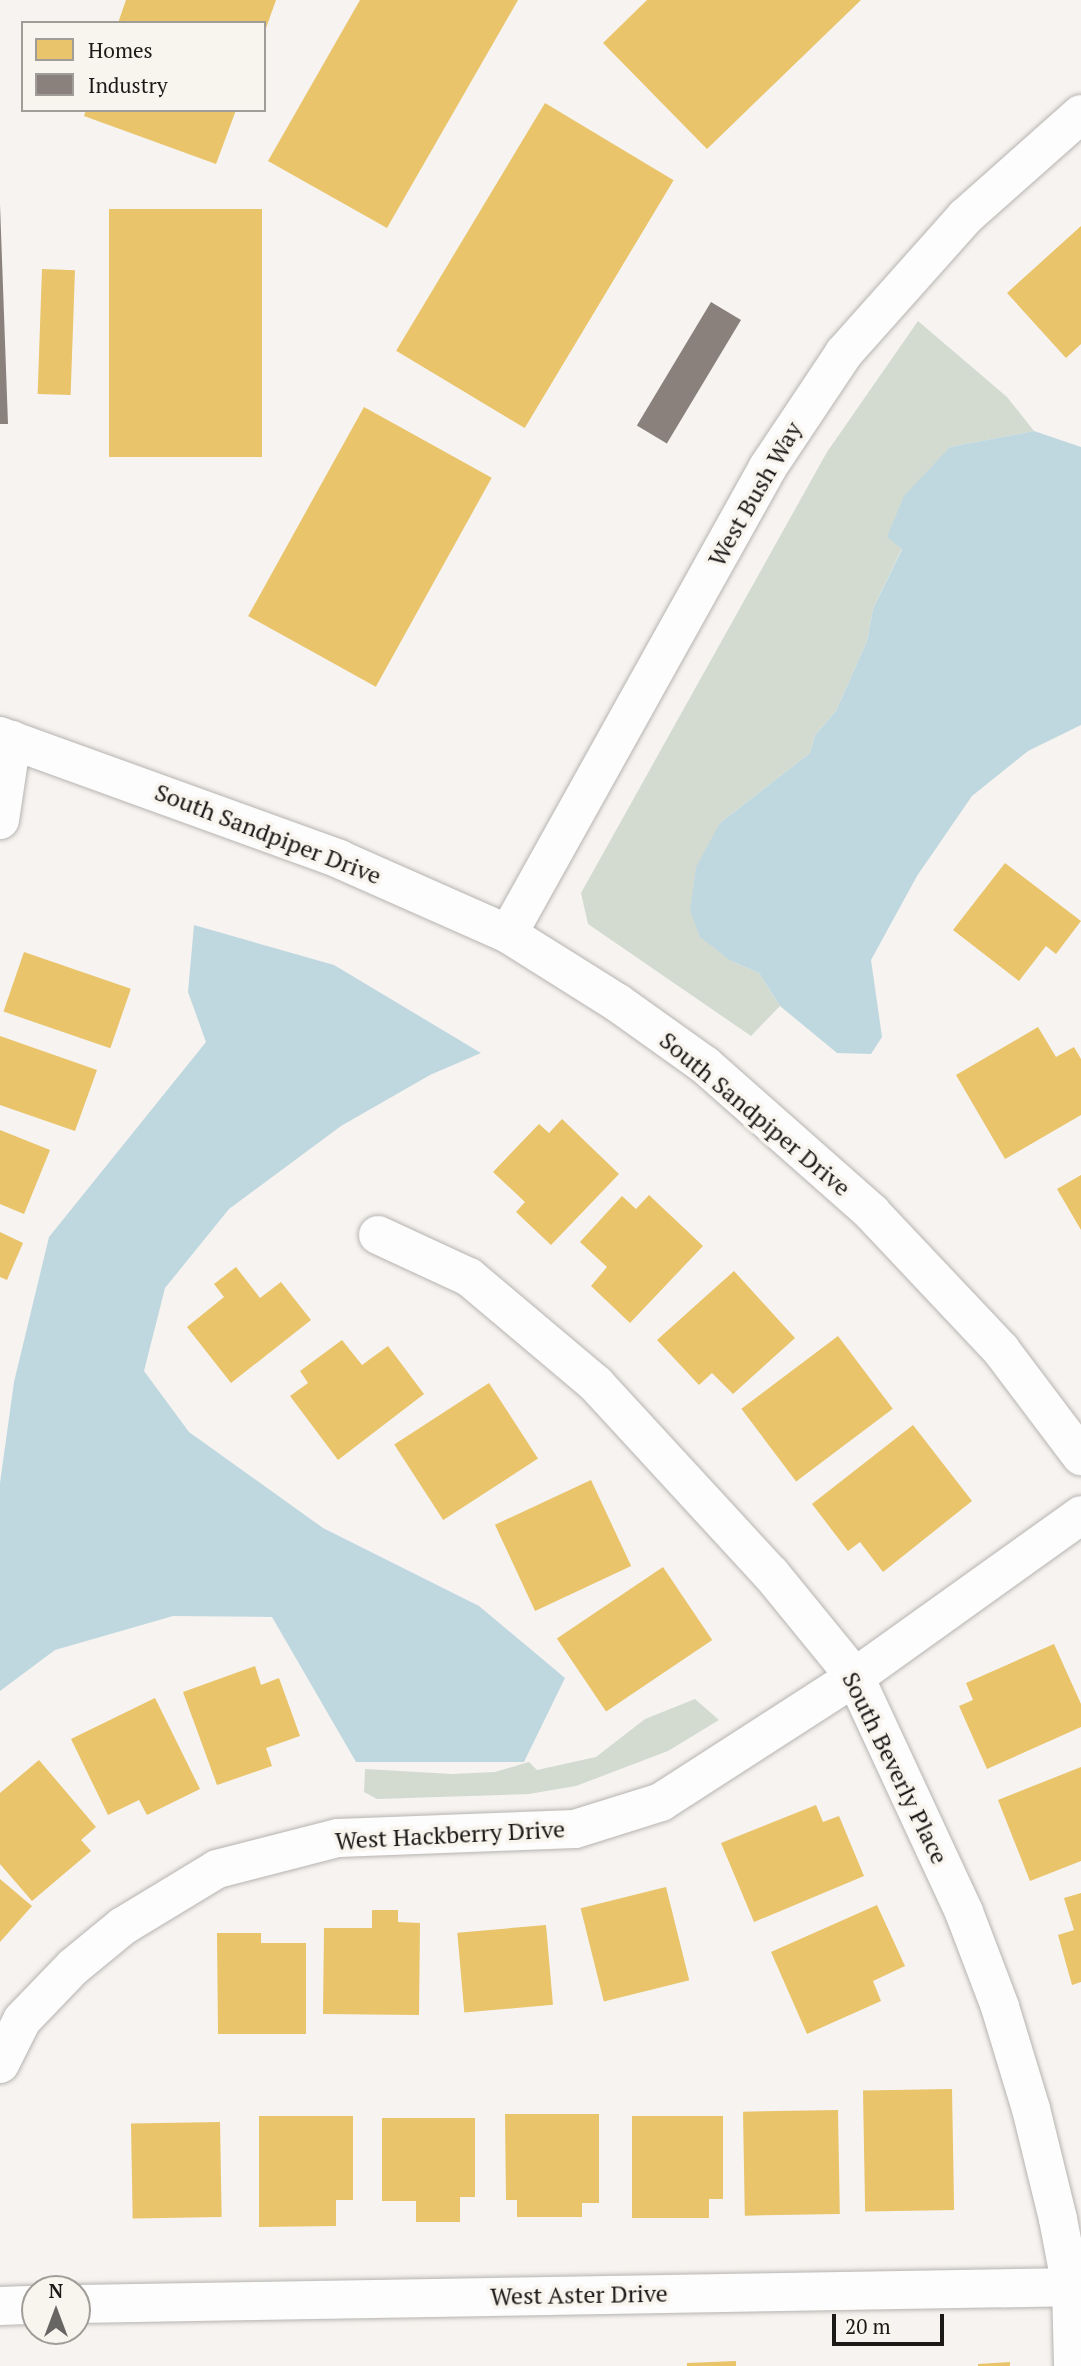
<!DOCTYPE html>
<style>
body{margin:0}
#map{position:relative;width:1081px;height:2366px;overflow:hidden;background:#f6f3f0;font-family:"PT Serif",serif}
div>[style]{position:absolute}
.green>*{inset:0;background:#d3dbd1}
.water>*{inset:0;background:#bfd8df}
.homes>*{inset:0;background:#e9c46a;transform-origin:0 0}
.industry>*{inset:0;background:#8a817c;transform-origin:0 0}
.roads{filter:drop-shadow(0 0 2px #b6b4b1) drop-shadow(0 0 2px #b6b4b1)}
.minor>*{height:38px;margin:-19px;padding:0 19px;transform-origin:19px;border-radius:19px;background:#fefdfd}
span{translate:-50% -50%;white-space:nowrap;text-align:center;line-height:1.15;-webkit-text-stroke:7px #f8f4ee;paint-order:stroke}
.street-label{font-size:24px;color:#1b1a18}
.legend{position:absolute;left:21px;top:21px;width:245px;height:91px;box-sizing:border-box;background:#f8f4ee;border:2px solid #a09d98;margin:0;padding:9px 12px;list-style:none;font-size:21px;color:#1b1a18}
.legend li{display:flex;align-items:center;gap:14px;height:35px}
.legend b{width:35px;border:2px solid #a09d98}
.north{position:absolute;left:21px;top:2275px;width:70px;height:70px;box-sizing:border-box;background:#f8f4ee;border:2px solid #a09d98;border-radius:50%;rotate:0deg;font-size:19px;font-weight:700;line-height:28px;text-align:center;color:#1b1a18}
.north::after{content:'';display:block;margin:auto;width:24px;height:32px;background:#686664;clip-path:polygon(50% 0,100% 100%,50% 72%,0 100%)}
.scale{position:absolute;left:832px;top:2314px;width:112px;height:32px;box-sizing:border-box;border:4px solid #1b1a18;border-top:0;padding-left:9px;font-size:21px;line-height:24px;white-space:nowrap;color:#1b1a18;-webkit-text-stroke:5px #f8f4ee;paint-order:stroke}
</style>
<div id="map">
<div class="green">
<div style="clip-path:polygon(918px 321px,1007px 397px,1034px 431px,950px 447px,873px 609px,867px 641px,836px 711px,815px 735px,810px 753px,720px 823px,731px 961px,759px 973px,780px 1006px,751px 1036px,588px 924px,581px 893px,827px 452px)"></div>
<div style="clip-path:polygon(695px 1699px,719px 1720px,668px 1751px,576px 1786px,529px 1794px,377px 1799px,364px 1792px,365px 1769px,452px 1774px,495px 1772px,529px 1762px,537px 1770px,596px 1757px,645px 1719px)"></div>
</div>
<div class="water">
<div style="clip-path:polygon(1034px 431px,1081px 447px,1081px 725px,1028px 751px,972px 796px,917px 876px,871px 960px,882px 1037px,871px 1054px,837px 1053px,780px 1006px,759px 973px,731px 961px,700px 937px,690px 911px,696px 867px,720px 823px,810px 753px,815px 735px,836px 711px,867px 641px,873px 609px,902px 549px,887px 537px,904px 496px,950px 447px)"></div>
<div style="clip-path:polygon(194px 925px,334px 965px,481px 1053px,430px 1075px,341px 1126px,229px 1209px,165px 1288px,144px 1371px,189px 1432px,323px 1528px,479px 1606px,565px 1678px,524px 1762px,356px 1762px,272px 1617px,173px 1616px,55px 1650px,0 1691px,0 1483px,14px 1382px,49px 1237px,206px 1042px,188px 992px)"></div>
</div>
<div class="homes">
<div style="clip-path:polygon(126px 0,276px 0,265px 31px,264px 23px,118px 23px)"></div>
<div style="clip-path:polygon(360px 0,518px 0,387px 228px,268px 161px)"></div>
<div style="clip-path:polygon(647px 0,861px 0,707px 149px,603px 43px)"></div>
<div style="left:545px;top:103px;width:150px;height:289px;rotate:31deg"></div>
<div style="clip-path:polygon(86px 110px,236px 110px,216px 164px,84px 116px)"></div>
<div style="left:109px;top:209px;width:153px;height:248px"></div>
<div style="clip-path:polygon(1081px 226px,1081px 344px,1066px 358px,1007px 293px)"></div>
<div style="left:42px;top:269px;width:33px;height:125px;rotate:2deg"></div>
<div style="left:364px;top:407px;width:146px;height:239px;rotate:29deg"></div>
<div style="clip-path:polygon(1005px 863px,1081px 921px,1056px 954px,1046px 946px,1019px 981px,953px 930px)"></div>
<div style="left:24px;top:952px;width:113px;height:63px;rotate:19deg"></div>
<div style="clip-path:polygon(1038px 1027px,1056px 1057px,1074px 1047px,1081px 1059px,1081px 1115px,1005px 1159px,956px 1075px)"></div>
<div style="clip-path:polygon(0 1036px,97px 1070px,75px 1131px,0 1105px)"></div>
<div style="clip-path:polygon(562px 1119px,619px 1174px,551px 1245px,516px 1212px,525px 1202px,493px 1172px,539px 1124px,549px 1133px)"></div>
<div style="clip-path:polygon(0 1130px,50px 1150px,24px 1214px,0 1204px)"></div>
<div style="clip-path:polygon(1081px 1175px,1081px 1230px,1057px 1189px)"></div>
<div style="clip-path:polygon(649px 1195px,703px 1246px,630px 1323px,591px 1286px,607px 1267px,580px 1242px,622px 1196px,636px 1209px)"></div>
<div style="clip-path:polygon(0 1232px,23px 1243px,7px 1280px,0 1277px)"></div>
<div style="clip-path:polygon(236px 1267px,260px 1298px,281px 1282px,311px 1320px,231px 1383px,187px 1327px,224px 1297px,214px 1284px)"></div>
<div style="clip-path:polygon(734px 1271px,795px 1338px,733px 1394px,712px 1373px,699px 1385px,657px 1340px)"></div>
<div style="left:838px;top:1336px;width:91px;height:121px;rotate:53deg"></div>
<div style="clip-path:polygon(342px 1340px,362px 1365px,388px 1346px,424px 1394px,338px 1460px,290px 1396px,308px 1383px,300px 1371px)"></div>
<div style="left:489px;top:1383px;width:90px;height:113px;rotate:57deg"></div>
<div style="clip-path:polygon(913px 1425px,972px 1501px,883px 1572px,860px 1542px,848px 1551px,812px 1504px)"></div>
<div style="left:591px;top:1480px;width:95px;height:106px;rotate:65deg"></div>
<div style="left:663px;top:1567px;width:88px;height:128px;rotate:56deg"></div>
<div style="clip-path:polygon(1054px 1644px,1081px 1704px,1081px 1727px,987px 1769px,959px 1706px,973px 1700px,966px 1683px)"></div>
<div style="clip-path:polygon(255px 1666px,261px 1685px,279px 1678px,300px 1736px,266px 1748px,272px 1766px,217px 1785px,183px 1692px)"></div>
<div style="clip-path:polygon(155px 1698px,200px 1789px,147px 1815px,139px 1800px,108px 1815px,71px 1739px)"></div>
<div style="clip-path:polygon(39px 1760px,96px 1827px,81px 1840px,91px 1851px,32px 1901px,0 1864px,0 1793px)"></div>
<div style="clip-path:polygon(1081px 1767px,1081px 1861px,1030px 1881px,998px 1800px)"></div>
<div style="clip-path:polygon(816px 1805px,823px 1822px,839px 1816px,864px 1876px,754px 1922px,721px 1843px)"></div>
<div style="clip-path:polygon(0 1879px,32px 1906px,0 1942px)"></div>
<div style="left:666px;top:1887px;width:96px;height:88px;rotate:76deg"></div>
<div style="clip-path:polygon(1081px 1893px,1081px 1982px,1072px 1985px,1058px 1935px,1074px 1930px,1064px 1898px)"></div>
<div style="clip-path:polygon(877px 1905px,905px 1966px,873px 1981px,881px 2001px,807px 2034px,771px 1952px)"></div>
<div style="clip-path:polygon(372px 1910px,398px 1910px,398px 1922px,420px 1923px,419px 2015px,323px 2014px,324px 1928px,372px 1928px)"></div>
<div style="left:546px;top:1925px;width:80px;height:89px;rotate:85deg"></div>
<div style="clip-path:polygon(217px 1933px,261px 1933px,261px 1943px,306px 1943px,306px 2034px,218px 2034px)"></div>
<div style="left:952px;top:2089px;width:121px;height:89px;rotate:89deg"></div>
<div style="left:838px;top:2110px;width:104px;height:95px;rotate:89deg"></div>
<div style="clip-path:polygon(505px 2114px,599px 2114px,599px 2203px,582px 2203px,582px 2217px,517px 2217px,517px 2200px,506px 2200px)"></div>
<div style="clip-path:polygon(259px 2116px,353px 2116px,353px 2200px,336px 2200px,336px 2226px,259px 2227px)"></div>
<div style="clip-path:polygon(632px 2116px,723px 2116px,723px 2199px,709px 2199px,709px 2218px,632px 2218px)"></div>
<div style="clip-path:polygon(382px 2118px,475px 2118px,475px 2197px,460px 2197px,460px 2222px,416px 2222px,416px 2201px,382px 2201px)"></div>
<div style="left:220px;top:2122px;width:95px;height:89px;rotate:89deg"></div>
<div style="clip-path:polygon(736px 2361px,736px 2366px,687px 2366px,687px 2363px)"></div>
<div style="clip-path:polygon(1010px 2362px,1010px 2366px,978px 2366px,978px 2364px)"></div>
</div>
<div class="industry">
<div style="clip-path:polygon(0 205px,8px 424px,0 424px)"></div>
<div style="left:711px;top:302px;width:35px;height:144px;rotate:31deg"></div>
</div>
<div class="roads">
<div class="minor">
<div style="left:0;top:736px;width:361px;rotate:19.9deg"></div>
<div style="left:339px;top:859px;width:185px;rotate:23.9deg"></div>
<div style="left:508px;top:934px;width:130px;rotate:32.1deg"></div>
<div style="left:618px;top:1003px;width:107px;rotate:35.5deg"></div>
<div style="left:705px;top:1065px;width:223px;rotate:41.5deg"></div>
<div style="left:872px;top:1213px;width:188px;rotate:46.7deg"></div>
<div style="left:1001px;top:1350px;width:133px;rotate:53deg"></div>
<div style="left:0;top:820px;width:81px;rotate:-81.5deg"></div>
<div style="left:508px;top:934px;width:534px;rotate:-60.89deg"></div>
<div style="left:768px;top:467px;width:137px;rotate:-56.3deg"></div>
<div style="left:844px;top:353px;width:182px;rotate:-48.3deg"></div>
<div style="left:965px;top:217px;width:155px;rotate:-41.6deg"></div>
<div style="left:378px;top:1235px;width:100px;rotate:24.8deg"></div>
<div style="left:469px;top:1277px;width:166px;rotate:40.1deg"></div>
<div style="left:596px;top:1384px;width:258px;rotate:47.4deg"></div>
<div style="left:771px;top:1574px;width:133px;rotate:50.8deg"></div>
<div style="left:855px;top:1677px;width:259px;rotate:65.1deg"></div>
<div style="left:964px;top:1912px;width:102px;rotate:69.2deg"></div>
<div style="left:1000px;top:2007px;width:107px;rotate:73.1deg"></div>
<div style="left:1031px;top:2109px;width:113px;rotate:76.2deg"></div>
<div style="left:1058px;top:2219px;width:69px;rotate:79.2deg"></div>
<div style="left:1071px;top:2287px;width:79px;rotate:88.5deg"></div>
<div style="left:0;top:2064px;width:49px;rotate:-63.4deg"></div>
<div style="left:22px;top:2020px;width:74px;rotate:-46.1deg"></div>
<div style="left:73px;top:1967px;width:65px;rotate:-39.4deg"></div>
<div style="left:123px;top:1926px;width:110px;rotate:-31.2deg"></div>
<div style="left:217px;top:1869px;width:125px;rotate:-14.4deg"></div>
<div style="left:338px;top:1838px;width:237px;rotate:-2.2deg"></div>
<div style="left:575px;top:1829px;width:90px;rotate:-17.4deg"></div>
<div style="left:661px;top:1802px;width:231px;rotate:-32.8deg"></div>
<div style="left:855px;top:1677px;width:278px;rotate:-35.6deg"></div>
<div style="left:77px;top:2304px;width:1004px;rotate:-0.97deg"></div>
<div style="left:0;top:2306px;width:35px;rotate:-2deg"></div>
</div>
</div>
<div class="street-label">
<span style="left:755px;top:494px;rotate:-60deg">West Bush Way</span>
<span style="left:268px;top:834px;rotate:21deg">South Sandpiper Drive</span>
<span style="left:755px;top:1114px;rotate:40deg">South Sandpiper Drive</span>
<span style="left:895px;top:1768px;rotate:64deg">South Beverly Place</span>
<span style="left:450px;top:1835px;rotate:-3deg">West Hackberry Drive</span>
<span style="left:579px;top:2295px;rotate:-1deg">West Aster Drive</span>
</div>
<ul class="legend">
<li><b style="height:19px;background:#e9c46a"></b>Homes</li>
<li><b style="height:19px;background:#8a817c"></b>Industry</li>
</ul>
<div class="north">N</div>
<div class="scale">20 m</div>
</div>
